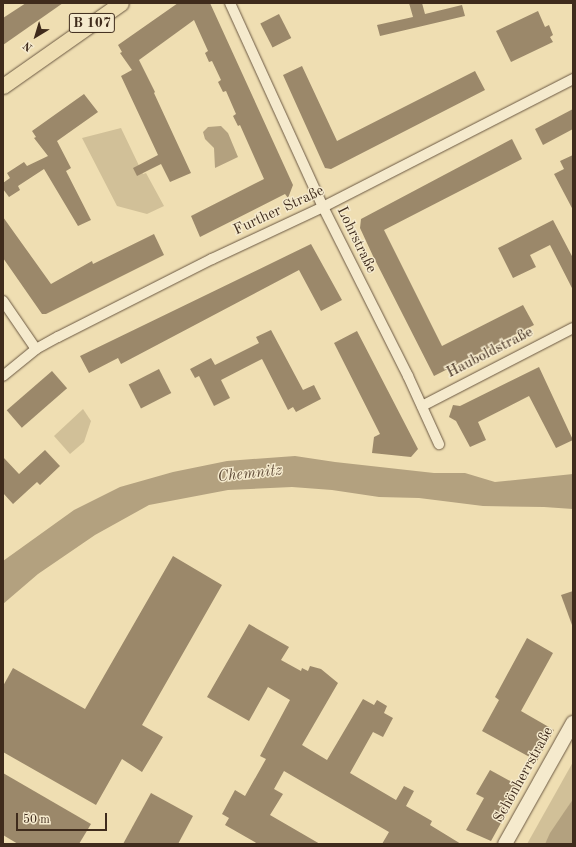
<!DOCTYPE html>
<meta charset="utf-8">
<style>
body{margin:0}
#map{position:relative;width:576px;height:847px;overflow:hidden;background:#efdeb2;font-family:"Old Standard TT",serif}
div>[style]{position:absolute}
.green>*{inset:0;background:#d1c098}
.water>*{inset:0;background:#b3a17f}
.building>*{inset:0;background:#9b886a;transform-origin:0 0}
.roads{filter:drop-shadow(0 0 1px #6b5842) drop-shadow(0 0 1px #6b5842)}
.minor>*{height:10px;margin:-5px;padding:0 5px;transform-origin:5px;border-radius:5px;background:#f5eacd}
.secondary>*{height:14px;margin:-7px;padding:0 7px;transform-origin:7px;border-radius:7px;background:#f5eacd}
.primary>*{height:15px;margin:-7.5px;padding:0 7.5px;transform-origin:7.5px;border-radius:7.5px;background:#efdeb2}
span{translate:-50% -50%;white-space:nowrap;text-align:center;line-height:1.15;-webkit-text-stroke:3px #f5eacd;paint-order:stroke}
.shield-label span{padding:1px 3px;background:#f5eacd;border:1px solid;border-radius:3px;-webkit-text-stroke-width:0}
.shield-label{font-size:14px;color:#3f2b1c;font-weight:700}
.street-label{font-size:15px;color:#3f2b1c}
.water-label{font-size:16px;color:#624e3a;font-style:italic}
.frame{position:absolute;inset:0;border:4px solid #3f2b1c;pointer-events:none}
.north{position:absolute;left:16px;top:16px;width:40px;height:40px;-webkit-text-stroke:3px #f5eacd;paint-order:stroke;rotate:218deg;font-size:11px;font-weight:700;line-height:16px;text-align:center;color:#3f2b1c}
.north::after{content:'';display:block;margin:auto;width:14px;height:18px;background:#3f2b1c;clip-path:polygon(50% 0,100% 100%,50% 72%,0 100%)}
.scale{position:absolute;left:16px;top:813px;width:91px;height:18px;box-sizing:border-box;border:2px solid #3f2b1c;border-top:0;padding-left:5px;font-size:12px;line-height:14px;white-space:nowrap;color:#3f2b1c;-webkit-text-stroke:3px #f5eacd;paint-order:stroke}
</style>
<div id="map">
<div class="green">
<div style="clip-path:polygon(121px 128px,143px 174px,146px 173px,164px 206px,147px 214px,117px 206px,82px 138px)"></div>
<div style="clip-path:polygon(83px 409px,91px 421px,84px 442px,70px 454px,54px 436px)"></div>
<div style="clip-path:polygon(573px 762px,573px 799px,545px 844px,527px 844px)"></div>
</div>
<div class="water">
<div style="clip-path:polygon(221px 126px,228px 133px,238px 157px,215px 168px,214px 148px,205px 139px,203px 132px,208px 127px)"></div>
<div style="clip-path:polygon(295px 456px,335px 462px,434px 473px,465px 473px,495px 482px,573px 474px,573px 509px,544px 507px,483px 506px,419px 498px,379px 497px,332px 490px,292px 487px,228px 490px,149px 505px,95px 535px,38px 574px,3px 604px,3px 561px,74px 510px,120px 487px,173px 472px,227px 461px)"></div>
<div style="clip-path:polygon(573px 799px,573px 844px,545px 844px,550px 833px)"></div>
</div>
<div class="building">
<div style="clip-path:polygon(26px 3px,63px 3px,3px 45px,3px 18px)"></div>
<div style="clip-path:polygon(178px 3px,210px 3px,293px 185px,288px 198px,285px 194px,200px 237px,191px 216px,264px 179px,240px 125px,238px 126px,233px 116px,236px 114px,226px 91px,223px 92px,218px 82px,221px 80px,212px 61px,209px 62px,205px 53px,208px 51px,194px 20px,139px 60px,155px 92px,154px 93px,191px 173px,170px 182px,161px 164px,137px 176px,133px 168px,158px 155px,121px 76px,132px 70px,120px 53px,122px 52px,118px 45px)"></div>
<div style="clip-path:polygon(409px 3px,422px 3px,425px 14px,462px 5px,465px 16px,380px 36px,377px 25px,413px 17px)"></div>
<div style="clip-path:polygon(538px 11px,545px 27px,549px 25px,553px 35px,550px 37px,553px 42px,511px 62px,496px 31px)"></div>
<div style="left:279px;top:14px;width:27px;height:21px;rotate:63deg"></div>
<div style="clip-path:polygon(302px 66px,337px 141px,475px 71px,485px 90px,331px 169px,325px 168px,283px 75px)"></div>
<div style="clip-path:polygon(84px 94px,98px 112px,57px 141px,71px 168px,66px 171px,91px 220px,78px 226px,44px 169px,18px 186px,20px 190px,9px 197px,3px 189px,3px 183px,10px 178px,7px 173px,24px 162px,27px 166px,48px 156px,34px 138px,36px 137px,32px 131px)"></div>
<div style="clip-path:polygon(573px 109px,573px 129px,543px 145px,535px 129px)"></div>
<div style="clip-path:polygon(512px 139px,522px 159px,384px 230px,442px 346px,523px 305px,534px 325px,434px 376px,373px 256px,360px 228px,361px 219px)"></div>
<div style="clip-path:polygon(573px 155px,573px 210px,554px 174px,564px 169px,560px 161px)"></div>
<div style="clip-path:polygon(3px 217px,51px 284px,92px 261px,93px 264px,154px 234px,164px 255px,46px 314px,42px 314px,3px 258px)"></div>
<div style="clip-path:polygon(553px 220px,573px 258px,573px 290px,550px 245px,530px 255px,536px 267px,513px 278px,498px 248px)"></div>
<div style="clip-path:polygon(311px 244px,342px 300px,321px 311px,299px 270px,121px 364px,118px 358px,89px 373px,80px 356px)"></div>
<div style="clip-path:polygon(271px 330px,303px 390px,314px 385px,321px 399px,296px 412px,293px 407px,288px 410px,262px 359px,221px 380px,230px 398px,214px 406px,199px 376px,195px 378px,190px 369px,211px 358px,215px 365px,259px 343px,256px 337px)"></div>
<div style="clip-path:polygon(357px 331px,418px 449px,411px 457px,372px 453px,374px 437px,380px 434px,334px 343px)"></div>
<div style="clip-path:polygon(539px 367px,573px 440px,556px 448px,529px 396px,478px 422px,486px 440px,470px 447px,456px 421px,449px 417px,453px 405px,460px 406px)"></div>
<div style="left:159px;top:369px;width:27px;height:34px;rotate:63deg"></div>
<div style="left:52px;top:371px;width:23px;height:60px;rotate:49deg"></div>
<div style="clip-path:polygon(45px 450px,60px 466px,40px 485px,37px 482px,13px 504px,3px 493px,3px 457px,19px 474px)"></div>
<div style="clip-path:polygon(173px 556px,222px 585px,142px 725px,163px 737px,142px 772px,122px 759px,96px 805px,3px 752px,3px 686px,13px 668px,85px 709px)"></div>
<div style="clip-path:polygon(573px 591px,573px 625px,572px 625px,561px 595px)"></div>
<div style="clip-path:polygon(249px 624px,289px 647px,281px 660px,301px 671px,302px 668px,308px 671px,310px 666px,321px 669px,338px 683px,302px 745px,327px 760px,363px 699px,374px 705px,377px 700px,387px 706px,384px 713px,393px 718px,383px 737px,373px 732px,350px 773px,396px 800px,404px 786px,414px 791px,406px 806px,432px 821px,430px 825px,461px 844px,382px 844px,389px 832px,284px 771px,274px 789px,283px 794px,270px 815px,320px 844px,258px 844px,225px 825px,229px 818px,222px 814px,235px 790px,245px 796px,266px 759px,260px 756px,290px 700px,268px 687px,249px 721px,207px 697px)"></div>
<div style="clip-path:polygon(527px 638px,553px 653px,521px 711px,554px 730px,537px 761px,482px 731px,499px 700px,495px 697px)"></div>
<div style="clip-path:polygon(490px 770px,521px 787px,491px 841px,466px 830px,484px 798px,476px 794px)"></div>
<div style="clip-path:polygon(3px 773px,91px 824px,79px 844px,18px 844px,3px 835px)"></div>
<div style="clip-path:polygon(151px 793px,193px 816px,178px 844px,123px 844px)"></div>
</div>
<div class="roads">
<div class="minor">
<div style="left:230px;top:3px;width:224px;rotate:65.5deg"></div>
<div style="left:323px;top:207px;width:189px;rotate:63.3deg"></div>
<div style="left:408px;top:376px;width:75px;rotate:65.5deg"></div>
<div style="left:3px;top:301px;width:58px;rotate:55.5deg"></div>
<div style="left:3px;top:376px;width:43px;rotate:-39.3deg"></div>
<div style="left:36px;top:349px;width:25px;rotate:-29deg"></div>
<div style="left:58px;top:337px;width:173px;rotate:-26.9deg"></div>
<div style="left:212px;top:259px;width:123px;rotate:-25.1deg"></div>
<div style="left:323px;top:207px;width:281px;rotate:-27.1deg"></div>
<div style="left:422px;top:406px;width:170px;rotate:-27.3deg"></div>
</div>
<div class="secondary">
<div style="left:505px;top:844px;width:139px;rotate:-60.7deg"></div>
</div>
<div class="primary">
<div style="left:3px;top:86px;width:144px;rotate:-35.1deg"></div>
</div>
</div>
<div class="shield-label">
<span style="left:92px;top:23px">B 107</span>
</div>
<div class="street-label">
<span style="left:279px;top:211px;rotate:-25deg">Further Straße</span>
<span style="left:356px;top:240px;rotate:64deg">Lohrstraße</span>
<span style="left:490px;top:353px;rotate:-27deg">Hauboldstraße</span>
<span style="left:524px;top:775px;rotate:-61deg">Schönherrstraße</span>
</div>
<div class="water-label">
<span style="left:250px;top:474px;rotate:-6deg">Chemnitz</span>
</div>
<div class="frame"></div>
<div class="north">N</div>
<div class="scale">50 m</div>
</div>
